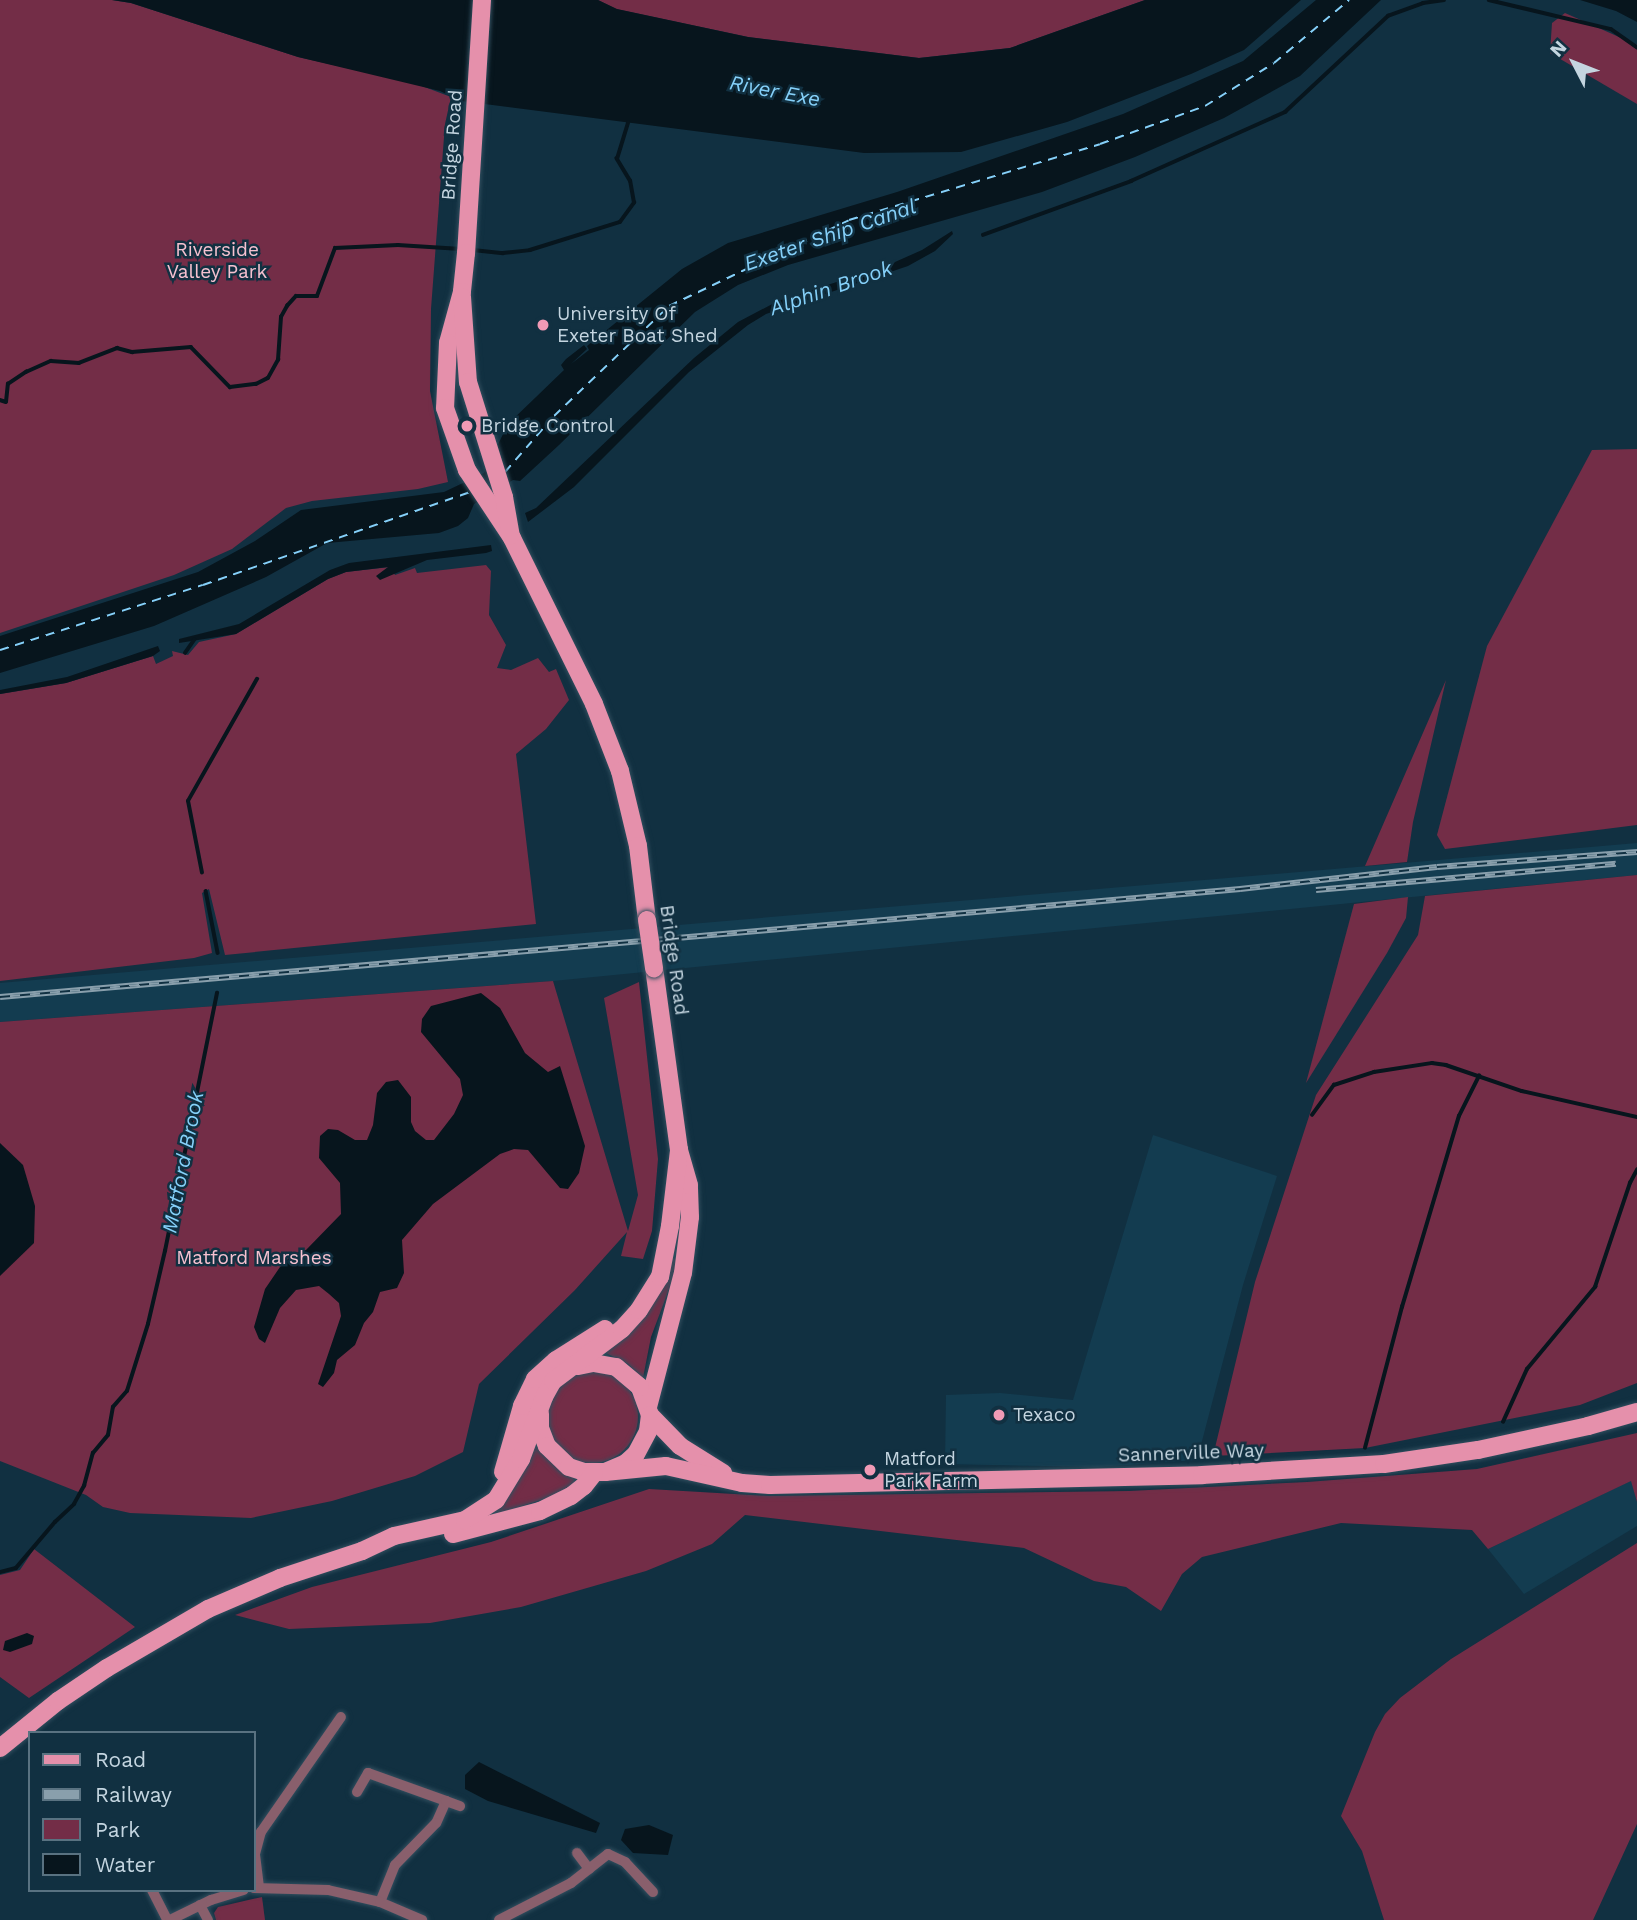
<!DOCTYPE html>
<style>
body{margin:0}
#map{position:relative;width:1637px;height:1920px;overflow:hidden;background:#113041;font-family:"Work Sans",sans-serif}
div>[style]{position:absolute}
.built>*{inset:0;background:#133c50}
.green>*{inset:0;background:#732d47}
.round{border-radius:50%}
.water>*{inset:0;background:#07151d}
.stream>*{height:3.5px;margin:-1.75px;padding:0 1.75px;transform-origin:1.75px;border-radius:1.75px;background:#07151d}
.ferry>*{height:2px;margin-top:-1px;transform-origin:0;background:repeating-linear-gradient(90deg,#85d0f9 0 9px,transparent 0 16px)}
.roads{filter:drop-shadow(0 0 2px #314e5e) drop-shadow(0 0 2px #314e5e)}
.minor>*{height:10px;margin:-5px;padding:0 5px;transform-origin:5px;border-radius:5px;background:#895f6c}
.primary>*{height:18px;margin:-9px;padding:0 9px;transform-origin:9px;border-radius:9px;background:#e590ab}
.rail>*{height:6px;margin-top:-3px;transform-origin:0;background:repeating-linear-gradient(90deg,#113041 0 10px,#899fac 0 20px);box-sizing:border-box;border-block:2px solid #899fac}
.bridges{filter:drop-shadow(0 0 2px #314e5e) drop-shadow(0 0 2px #314e5e)}
.primary-bridge>*{height:18px;margin:-9px;padding:0 9px;transform-origin:9px;border-radius:9px;background:#e590ab}
.dots>*{width:19px;height:19px;translate:-50% -50%;box-sizing:border-box;border:4px solid #113041;border-radius:50%}
span{translate:-50% -50%;white-space:nowrap;text-align:center;line-height:1.15;-webkit-text-stroke:5px #113041;paint-order:stroke}
.street-label{font-size:19px;color:#c4d5e0}
.park-label{font-size:19px;color:#f6c1d0}
.poi-label{font-size:19px;color:#c4d5e0}
.left{translate:0 -50%;text-align:left}
.water-label{font-size:21px;color:#85d0f9;font-style:italic}
.legend{position:absolute;left:28px;top:1731px;width:228px;height:161px;box-sizing:border-box;background:#113041;border:2px solid #597281;margin:0;padding:9px 12px;list-style:none;font-size:21px;color:#c4d5e0}
.legend li{display:flex;align-items:center;gap:14px;height:35px}
.legend b{width:35px;border:2px solid #597281}
.north{position:absolute;left:1539px;top:28px;width:70px;height:70px;-webkit-text-stroke:5px #113041;paint-order:stroke;rotate:312deg;font-size:19px;font-weight:700;line-height:28px;text-align:center;color:#c4d5e0}
.north::after{content:'';display:block;margin:auto;width:24px;height:32px;background:#c4d5e0;clip-path:polygon(50% 0,100% 100%,50% 72%,0 100%)}
</style>
<div id="map">
<div class="built">
<div style="clip-path:polygon(1637px 843px,1637px 875px,553px 981px,0 1022px,0 983px)"></div>
<div style="clip-path:polygon(1153px 1135px,1277px 1176px,1243px 1285px,1197px 1460px,1098px 1467px,945px 1464px,946px 1395px,1000px 1393px,1073px 1400px)"></div>
<div style="clip-path:polygon(1632px 1480px,1637px 1502px,1637px 1526px,1524px 1594px,1488px 1549px)"></div>
</div>
<div class="green">
<div style="clip-path:polygon(0 0,112px 0,131px 3px,298px 57px,414px 83px,451px 97px,445px 124px,431px 309px,430px 391px,448px 482px,418px 489px,312px 501px,286px 508px,232px 549px,174px 575px,0 633px)"></div>
<div style="clip-path:polygon(598px 0,1145px 0,1010px 48px,919px 58px,748px 37px,616px 9px)"></div>
<div style="clip-path:polygon(1565px 13px,1637px 45px,1637px 104px,1550px 53px,1552px 23px)"></div>
<div style="clip-path:polygon(1637px 449px,1637px 825px,1445px 849px,1437px 835px,1487px 646px,1592px 450px)"></div>
<div style="clip-path:polygon(486px 565px,491px 571px,489px 615px,506px 645px,497px 668px,511px 670px,538px 658px,549px 672px,556px 669px,569px 700px,546px 729px,516px 754px,536px 924px,225px 955px,209px 889px,202px 893px,212px 953px,194px 958px,0 981px,0 694px,66px 683px,153px 656px,156px 664px,173px 656px,172px 651px,188px 655px,199px 642px,236px 634px,328px 579px,346px 572px,390px 567px,395px 575px,415px 568px,417px 573px)"></div>
<div style="clip-path:polygon(1446px 680px,1413px 822px,1407px 862px,1365px 866px)"></div>
<div style="clip-path:polygon(1637px 875px,1637px 1383px,1580px 1405px,1365px 1448px,1213px 1456px,1255px 1282px,1316px 1095px,1418px 935px,1425px 896px)"></div>
<div style="clip-path:polygon(1408px 897px,1406px 918px,1387px 953px,1306px 1083px,1354px 904px)"></div>
<div style="clip-path:polygon(553px 981px,628px 1231px,638px 1195px,604px 998px,639px 982px,658px 1159px,652px 1231px,643px 1259px,621px 1256px,627px 1232px,575px 1290px,479px 1384px,463px 1452px,415px 1476px,332px 1501px,251px 1518px,130px 1513px,103px 1507px,86px 1495px,0 1461px,0 1022px)"></div>
<div style="clip-path:polygon(671px 1258px,680px 1260px,651px 1337px,643px 1378px,628px 1364px,602px 1351px)"></div>
<div class="round" style="left:546px;top:1371px;width:92px;height:92px"></div>
<div style="clip-path:polygon(1637px 1433px,1637px 1502px,1631px 1481px,1488px 1549px,1472px 1530px,1341px 1523px,1202px 1557px,1182px 1574px,1161px 1611px,1126px 1587px,1094px 1581px,1024px 1548px,745px 1515px,712px 1544px,646px 1571px,521px 1607px,430px 1623px,289px 1629px,235px 1615px,312px 1587px,491px 1542px,649px 1489px,769px 1496px,1129px 1491px,1307px 1482px,1477px 1469px)"></div>
<div style="clip-path:polygon(534px 1440px,543px 1455px,561px 1471px,574px 1478px,575px 1484px,550px 1497px,491px 1516px,489px 1511px)"></div>
<div style="clip-path:polygon(1637px 1543px,1637px 1824px,1593px 1920px,1384px 1920px,1362px 1851px,1341px 1816px,1375px 1732px,1385px 1714px,1400px 1698px,1451px 1659px)"></div>
<div style="clip-path:polygon(34px 1549px,135px 1627px,29px 1698px,0 1677px,0 1575px,20px 1570px)"></div>
<div style="clip-path:polygon(262px 1897px,265px 1920px,216px 1920px,214px 1913px,218px 1907px)"></div>
</div>
<div class="water">
<div style="clip-path:polygon(112px 0,598px 0,617px 9px,748px 37px,919px 58px,1010px 48px,1145px 0,1301px 0,1244px 50px,1191px 74px,1067px 122px,961px 152px,864px 153px,461px 101px,440px 91px,298px 57px,131px 3px)"></div>
<div style="clip-path:polygon(1316px 0,1381px 0,1300px 76px,1224px 118px,1135px 157px,1042px 192px,788px 265px,738px 285px,695px 312px,559px 445px,520px 481px,513px 480px,474px 504px,468px 518px,458px 526px,439px 533px,327px 543px,266px 577px,154px 626px,0 673px,0 636px,198px 572px,255px 541px,301px 510px,444px 492px,484px 473px,508px 424px,564px 370px,561px 365px,566px 359px,584px 345px,587px 349px,571px 364px,589px 350px,587px 346px,682px 269px,728px 243px,897px 192px,1123px 114px,1243px 61px)"></div>
<div style="clip-path:polygon(1580px 0,1637px 0,1637px 22px,1616px 11px)"></div>
<div style="clip-path:polygon(952px 231px,953px 234px,935px 251px,908px 266px,766px 314px,748px 325px,689px 372px,574px 487px,528px 522px,525px 513px,536px 508px,694px 358px,738px 322px,778px 301px,886px 266px,922px 250px)"></div>
<div style="clip-path:polygon(491px 545px,492px 551px,486px 553px,427px 560px,380px 580px,376px 576px,388px 567px,346px 572px,328px 579px,236px 634px,179px 643px,179px 639px,239px 624px,330px 570px,349px 563px)"></div>
<div style="clip-path:polygon(158px 646px,160px 651px,153px 656px,66px 683px,0 694px,0 690px,67px 677px)"></div>
<div style="clip-path:polygon(481px 993px,500px 1008px,525px 1053px,548px 1072px,560px 1066px,585px 1146px,579px 1173px,568px 1189px,560px 1188px,528px 1150px,514px 1149px,500px 1154px,433px 1204px,402px 1240px,404px 1273px,397px 1288px,380px 1292px,373px 1312px,364px 1323px,355px 1345px,337px 1360px,334px 1373px,323px 1387px,318px 1384px,341px 1316px,339px 1303px,329px 1294px,319px 1286px,296px 1290px,280px 1308px,265px 1343px,259px 1339px,254px 1327px,265px 1289px,280px 1267px,293px 1254px,306px 1250px,341px 1214px,340px 1183px,319px 1158px,320px 1136px,328px 1129px,338px 1130px,355px 1140px,367px 1140px,373px 1125px,377px 1093px,386px 1082px,398px 1080px,411px 1097px,411px 1122px,415px 1131px,426px 1140px,434px 1140px,454px 1114px,463px 1095px,460px 1079px,421px 1032px,422px 1019px,431px 1006px)"></div>
<div style="clip-path:polygon(0 1143px,23px 1165px,35px 1206px,34px 1243px,0 1276px)"></div>
<div style="clip-path:polygon(27px 1633px,34px 1636px,32px 1644px,10px 1652px,3px 1650px,5px 1641px)"></div>
<div style="clip-path:polygon(479px 1762px,600px 1823px,596px 1833px,488px 1801px,465px 1789px,465px 1775px)"></div>
<div style="clip-path:polygon(649px 1825px,673px 1835px,668px 1855px,633px 1853px,621px 1840px,625px 1829px)"></div>
</div>
<div class="stream">
<div style="left:1489px;top:0;width:125px;rotate:13.4deg"></div>
<div style="left:1611px;top:29px;width:32px;rotate:35deg"></div>
<div style="left:983px;top:235px;width:158px;rotate:-20deg"></div>
<div style="left:1131px;top:181px;width:169px;rotate:-24.1deg"></div>
<div style="left:1285px;top:112px;width:141px;rotate:-43deg"></div>
<div style="left:1388px;top:16px;width:37px;rotate:-20deg"></div>
<div style="left:1423px;top:3px;width:21px;rotate:-8deg"></div>
<div style="left:473px;top:250px;width:30px;rotate:6deg"></div>
<div style="left:503px;top:253px;width:27px;rotate:-6deg"></div>
<div style="left:530px;top:250px;width:94px;rotate:-17.3deg"></div>
<div style="left:620px;top:222px;width:24px;rotate:-54deg"></div>
<div style="left:634px;top:203px;width:22px;rotate:-100deg"></div>
<div style="left:630px;top:181px;width:26px;rotate:-121deg"></div>
<div style="left:617px;top:159px;width:38px;rotate:-73deg"></div>
<div style="left:0;top:400px;width:6px;rotate:18deg"></div>
<div style="left:6px;top:402px;width:18px;rotate:-84deg"></div>
<div style="left:8px;top:384px;width:22px;rotate:-34deg"></div>
<div style="left:26px;top:372px;width:27px;rotate:-24deg"></div>
<div style="left:51px;top:361px;width:28px;rotate:4deg"></div>
<div style="left:79px;top:363px;width:41px;rotate:-21.5deg"></div>
<div style="left:117px;top:348px;width:16px;rotate:15deg"></div>
<div style="left:132px;top:352px;width:59px;rotate:-4.8deg"></div>
<div style="left:191px;top:347px;width:56px;rotate:45.7deg"></div>
<div style="left:230px;top:387px;width:26px;rotate:-7deg"></div>
<div style="left:256px;top:384px;width:13px;rotate:-27deg"></div>
<div style="left:268px;top:378px;width:21px;rotate:-61deg"></div>
<div style="left:278px;top:360px;width:43px;rotate:-86deg"></div>
<div style="left:281px;top:317px;width:13px;rotate:-61deg"></div>
<div style="left:287px;top:306px;width:13px;rotate:-48deg"></div>
<div style="left:296px;top:296px;width:21px"></div>
<div style="left:317px;top:296px;width:51px;rotate:-69.4deg"></div>
<div style="left:335px;top:248px;width:63px;rotate:-2.7deg"></div>
<div style="left:398px;top:245px;width:63px;rotate:3.6deg"></div>
<div style="left:185px;top:653px;width:16px;rotate:-55deg"></div>
<div style="left:202px;top:873px;width:73px;rotate:-101deg"></div>
<div style="left:188px;top:801px;width:140px;rotate:-60.5deg"></div>
<div style="left:206px;top:891px;width:63px;rotate:79deg"></div>
<div style="left:1312px;top:1115px;width:37px;rotate:-54deg"></div>
<div style="left:1334px;top:1085px;width:42px;rotate:-18deg"></div>
<div style="left:1374px;top:1072px;width:59px;rotate:-8.8deg"></div>
<div style="left:1432px;top:1063px;width:14px;rotate:8deg"></div>
<div style="left:1446px;top:1065px;width:80px;rotate:18.9deg"></div>
<div style="left:1522px;top:1091px;width:118px;rotate:12.7deg"></div>
<div style="left:1503px;top:1422px;width:58px;rotate:-65.6deg"></div>
<div style="left:1527px;top:1369px;width:107px;rotate:-50.3deg"></div>
<div style="left:1595px;top:1287px;width:110px;rotate:-71.4deg"></div>
<div style="left:1630px;top:1183px;width:15px;rotate:-62deg"></div>
<div style="left:1365px;top:1448px;width:146px;rotate:-75.3deg"></div>
<div style="left:1402px;top:1307px;width:199px;rotate:-73.4deg"></div>
<div style="left:1459px;top:1116px;width:45px;rotate:-63.4deg"></div>
<div style="left:0;top:1572px;width:16px;rotate:-14deg"></div>
<div style="left:16px;top:1568px;width:60px;rotate:-49.7deg"></div>
<div style="left:55px;top:1522px;width:26px;rotate:-43deg"></div>
<div style="left:74px;top:1504px;width:21px;rotate:-61deg"></div>
<div style="left:84px;top:1486px;width:34px;rotate:-75deg"></div>
<div style="left:93px;top:1453px;width:23px;rotate:-50deg"></div>
<div style="left:108px;top:1435px;width:28px;rotate:-80deg"></div>
<div style="left:113px;top:1407px;width:21px;rotate:-49deg"></div>
<div style="left:127px;top:1391px;width:70px;rotate:-72.6deg"></div>
<div style="left:148px;top:1324px;width:75px;rotate:-76.9deg"></div>
<div style="left:165px;top:1251px;width:263px;rotate:-78.6deg"></div>
</div>
<div class="ferry">
<div style="left:505px;top:472px;width:74px;rotate:-48.8deg"></div>
<div style="left:554px;top:416px;width:159px;rotate:-43.7deg"></div>
<div style="left:669px;top:306px;width:199px;rotate:-25.5deg"></div>
<div style="left:849px;top:220px;width:262px;rotate:-16.8deg"></div>
<div style="left:1100px;top:144px;width:112px;rotate:-19.9deg"></div>
<div style="left:1205px;top:106px;width:81px;rotate:-31.9deg"></div>
<div style="left:1274px;top:63px;width:98px;rotate:-40deg"></div>
<div style="left:0;top:650px;width:213px;rotate:-17.8deg"></div>
<div style="left:203px;top:585px;width:283px;rotate:-19.2deg"></div>
</div>
<div class="roads">
<div class="minor">
<div style="left:357px;top:1792px;width:22px;rotate:-60deg"></div>
<div style="left:368px;top:1773px;width:83px;rotate:19.7deg"></div>
<div style="left:446px;top:1801px;width:24px;rotate:114deg"></div>
<div style="left:436px;top:1823px;width:59px;rotate:134.3deg"></div>
<div style="left:395px;top:1865px;width:40px;rotate:112deg"></div>
<div style="left:446px;top:1801px;width:15px;rotate:20deg"></div>
<div style="left:577px;top:1853px;width:20px;rotate:53deg"></div>
<div style="left:259px;top:1887px;width:33px;rotate:-97deg"></div>
<div style="left:255px;top:1854px;width:23px;rotate:-75deg"></div>
<div style="left:261px;top:1832px;width:140px;rotate:-55.2deg"></div>
<div style="left:254px;top:1888px;width:74px;rotate:1.5deg"></div>
<div style="left:328px;top:1890px;width:53px;rotate:13deg"></div>
<div style="left:380px;top:1902px;width:46px;rotate:23.2deg"></div>
<div style="left:152px;top:1890px;width:34px;rotate:63deg"></div>
<div style="left:200px;top:1905px;width:17px;rotate:62deg"></div>
<div style="left:170px;top:1920px;width:46px;rotate:-26deg"></div>
<div style="left:211px;top:1900px;width:34px;rotate:-17deg"></div>
<div style="left:499px;top:1920px;width:81px;rotate:-27.2deg"></div>
<div style="left:571px;top:1883px;width:47px;rotate:-38.1deg"></div>
<div style="left:608px;top:1854px;width:19px;rotate:25deg"></div>
<div style="left:625px;top:1862px;width:41px;rotate:47deg"></div>
</div>
<div class="primary">
<div style="left:482px;top:0;width:254px;rotate:93.6deg"></div>
<div style="left:466px;top:253px;width:39px;rotate:96deg"></div>
<div style="left:462px;top:292px;width:53px;rotate:105.4deg"></div>
<div style="left:448px;top:343px;width:65px;rotate:92.6deg"></div>
<div style="left:445px;top:408px;width:66px;rotate:70.5deg"></div>
<div style="left:467px;top:470px;width:82px;rotate:56.5deg"></div>
<div style="left:512px;top:538px;width:185px;rotate:63.7deg"></div>
<div style="left:594px;top:704px;width:72px;rotate:68.8deg"></div>
<div style="left:620px;top:771px;width:77px;rotate:76.5deg"></div>
<div style="left:638px;top:846px;width:75px;rotate:83.1deg"></div>
<div style="left:462px;top:297px;width:85px;rotate:86deg"></div>
<div style="left:468px;top:382px;width:121px;rotate:72.6deg"></div>
<div style="left:504px;top:497px;width:39px;rotate:80deg"></div>
<div style="left:648px;top:1407px;width:138px;rotate:-75.4deg"></div>
<div style="left:683px;top:1273px;width:56px;rotate:-82.9deg"></div>
<div style="left:690px;top:1217px;width:32px;rotate:-92deg"></div>
<div style="left:689px;top:1185px;width:36px;rotate:-106deg"></div>
<div style="left:679px;top:1150px;width:184px;rotate:-97.8deg"></div>
<div style="left:540px;top:1414px;width:14px;rotate:90deg"></div>
<div style="left:540px;top:1428px;width:19px;rotate:69deg"></div>
<div style="left:547px;top:1446px;width:30px;rotate:44deg"></div>
<div style="left:569px;top:1467px;width:16px;rotate:18deg"></div>
<div style="left:584px;top:1472px;width:21px"></div>
<div style="left:605px;top:1472px;width:23px;rotate:-23deg"></div>
<div style="left:626px;top:1463px;width:13px;rotate:-42deg"></div>
<div style="left:636px;top:1454px;width:26px;rotate:-62deg"></div>
<div style="left:648px;top:1431px;width:16px;rotate:-83deg"></div>
<div style="left:650px;top:1415px;width:30px;rotate:-110deg"></div>
<div style="left:640px;top:1387px;width:31px;rotate:-140deg"></div>
<div style="left:616px;top:1367px;width:23px;rotate:-170deg"></div>
<div style="left:593px;top:1363px;width:16px;rotate:169deg"></div>
<div style="left:650px;top:1415px;width:43px;rotate:45.9deg"></div>
<div style="left:680px;top:1446px;width:51px;rotate:32.1deg"></div>
<div style="left:503px;top:1472px;width:69px;rotate:-73.9deg"></div>
<div style="left:522px;top:1406px;width:30px;rotate:-64deg"></div>
<div style="left:535px;top:1379px;width:28px;rotate:-42deg"></div>
<div style="left:556px;top:1360px;width:58px;rotate:-32.3deg"></div>
<div style="left:605px;top:1472px;width:61px;rotate:-5.6deg"></div>
<div style="left:666px;top:1466px;width:78px;rotate:12.6deg"></div>
<div style="left:742px;top:1483px;width:28px;rotate:4deg"></div>
<div style="left:770px;top:1485px;width:432px;rotate:-1.3deg"></div>
<div style="left:1202px;top:1475px;width:182px;rotate:-3.5deg"></div>
<div style="left:1384px;top:1464px;width:95px;rotate:-8.5deg"></div>
<div style="left:1478px;top:1450px;width:113px;rotate:-12.3deg"></div>
<div style="left:1588px;top:1426px;width:51px;rotate:-15.9deg"></div>
<div style="left:453px;top:1534px;width:90px;rotate:-14.8deg"></div>
<div style="left:540px;top:1511px;width:34px;rotate:-26deg"></div>
<div style="left:571px;top:1496px;width:16px;rotate:-38deg"></div>
<div style="left:584px;top:1486px;width:16px;rotate:-52deg"></div>
<div style="left:0;top:1748px;width:75px;rotate:-39deg"></div>
<div style="left:58px;top:1701px;width:59px;rotate:-34deg"></div>
<div style="left:107px;top:1668px;width:117px;rotate:-30.3deg"></div>
<div style="left:208px;top:1609px;width:78px;rotate:-23.3deg"></div>
<div style="left:280px;top:1578px;width:86px;rotate:-18.2deg"></div>
<div style="left:362px;top:1551px;width:35px;rotate:-25deg"></div>
<div style="left:394px;top:1536px;width:73px;rotate:-12.7deg"></div>
<div style="left:465px;top:1520px;width:37px;rotate:-33deg"></div>
<div style="left:496px;top:1500px;width:48px;rotate:-58.6deg"></div>
<div style="left:521px;top:1459px;width:66px;rotate:-69.6deg"></div>
<div style="left:544px;top:1397px;width:18px;rotate:-61deg"></div>
<div style="left:553px;top:1381px;width:86px;rotate:-37deg"></div>
<div style="left:622px;top:1329px;width:25px;rotate:-48deg"></div>
<div style="left:639px;top:1310px;width:39px;rotate:-58deg"></div>
<div style="left:660px;top:1277px;width:52px;rotate:-78.9deg"></div>
<div style="left:670px;top:1226px;width:77px;rotate:-83.2deg"></div>
</div>
</div>
<div class="rail">
<div style="left:1316px;top:890px;width:301px;rotate:-5deg"></div>
<div style="left:0;top:997px;width:1245px;rotate:-4.98deg"></div>
<div style="left:1240px;top:889px;width:198px;rotate:-6.4deg"></div>
<div style="left:1437px;top:867px;width:201px;rotate:-4.3deg"></div>
</div>
<div class="bridges">
<div class="primary-bridge">
<div style="left:647px;top:920px;width:49px;rotate:81.7deg"></div>
</div>
</div>
<div class="dots">
<div style="left:543px;top:325px;background:#f09ab5"></div>
<div style="left:467px;top:426px;background:#f09ab5"></div>
<div style="left:999px;top:1415px;background:#f09ab5"></div>
<div style="left:870px;top:1470px;background:#f09ab5"></div>
</div>
<div class="street-label">
<span style="left:452px;top:145px;rotate:-86deg">Bridge Road</span>
<span style="left:674px;top:960px;rotate:82deg">Bridge Road</span>
<span style="left:1191px;top:1453px;rotate:-2deg">Sannerville Way</span>
</div>
<div class="park-label">
<span style="left:217px;top:261px">Riverside<br>Valley Park</span>
<span style="left:254px;top:1258px">Matford Marshes</span>
</div>
<div class="poi-label">
<span class="left" style="left:557px;top:325px">University Of<br>Exeter Boat Shed</span>
<span class="left" style="left:481px;top:426px">Bridge Control</span>
<span class="left" style="left:1013px;top:1415px">Texaco</span>
<span class="left" style="left:884px;top:1470px">Matford<br>Park Farm</span>
</div>
<div class="water-label">
<span style="left:775px;top:91px;rotate:11deg">River Exe</span>
<span style="left:830px;top:235px;rotate:-19deg">Exeter Ship Canal</span>
<span style="left:831px;top:288px;rotate:-19deg">Alphin Brook</span>
<span style="left:183px;top:1162px;rotate:-79deg">Matford Brook</span>
</div>
<ul class="legend">
<li><b style="height:9px;background:#e590ab"></b>Road</li>
<li><b style="height:9px;background:#899fac"></b>Railway</li>
<li><b style="height:19px;background:#732d47"></b>Park</li>
<li><b style="height:19px;background:#07151d"></b>Water</li>
</ul>
<div class="north">N</div>
</div>
